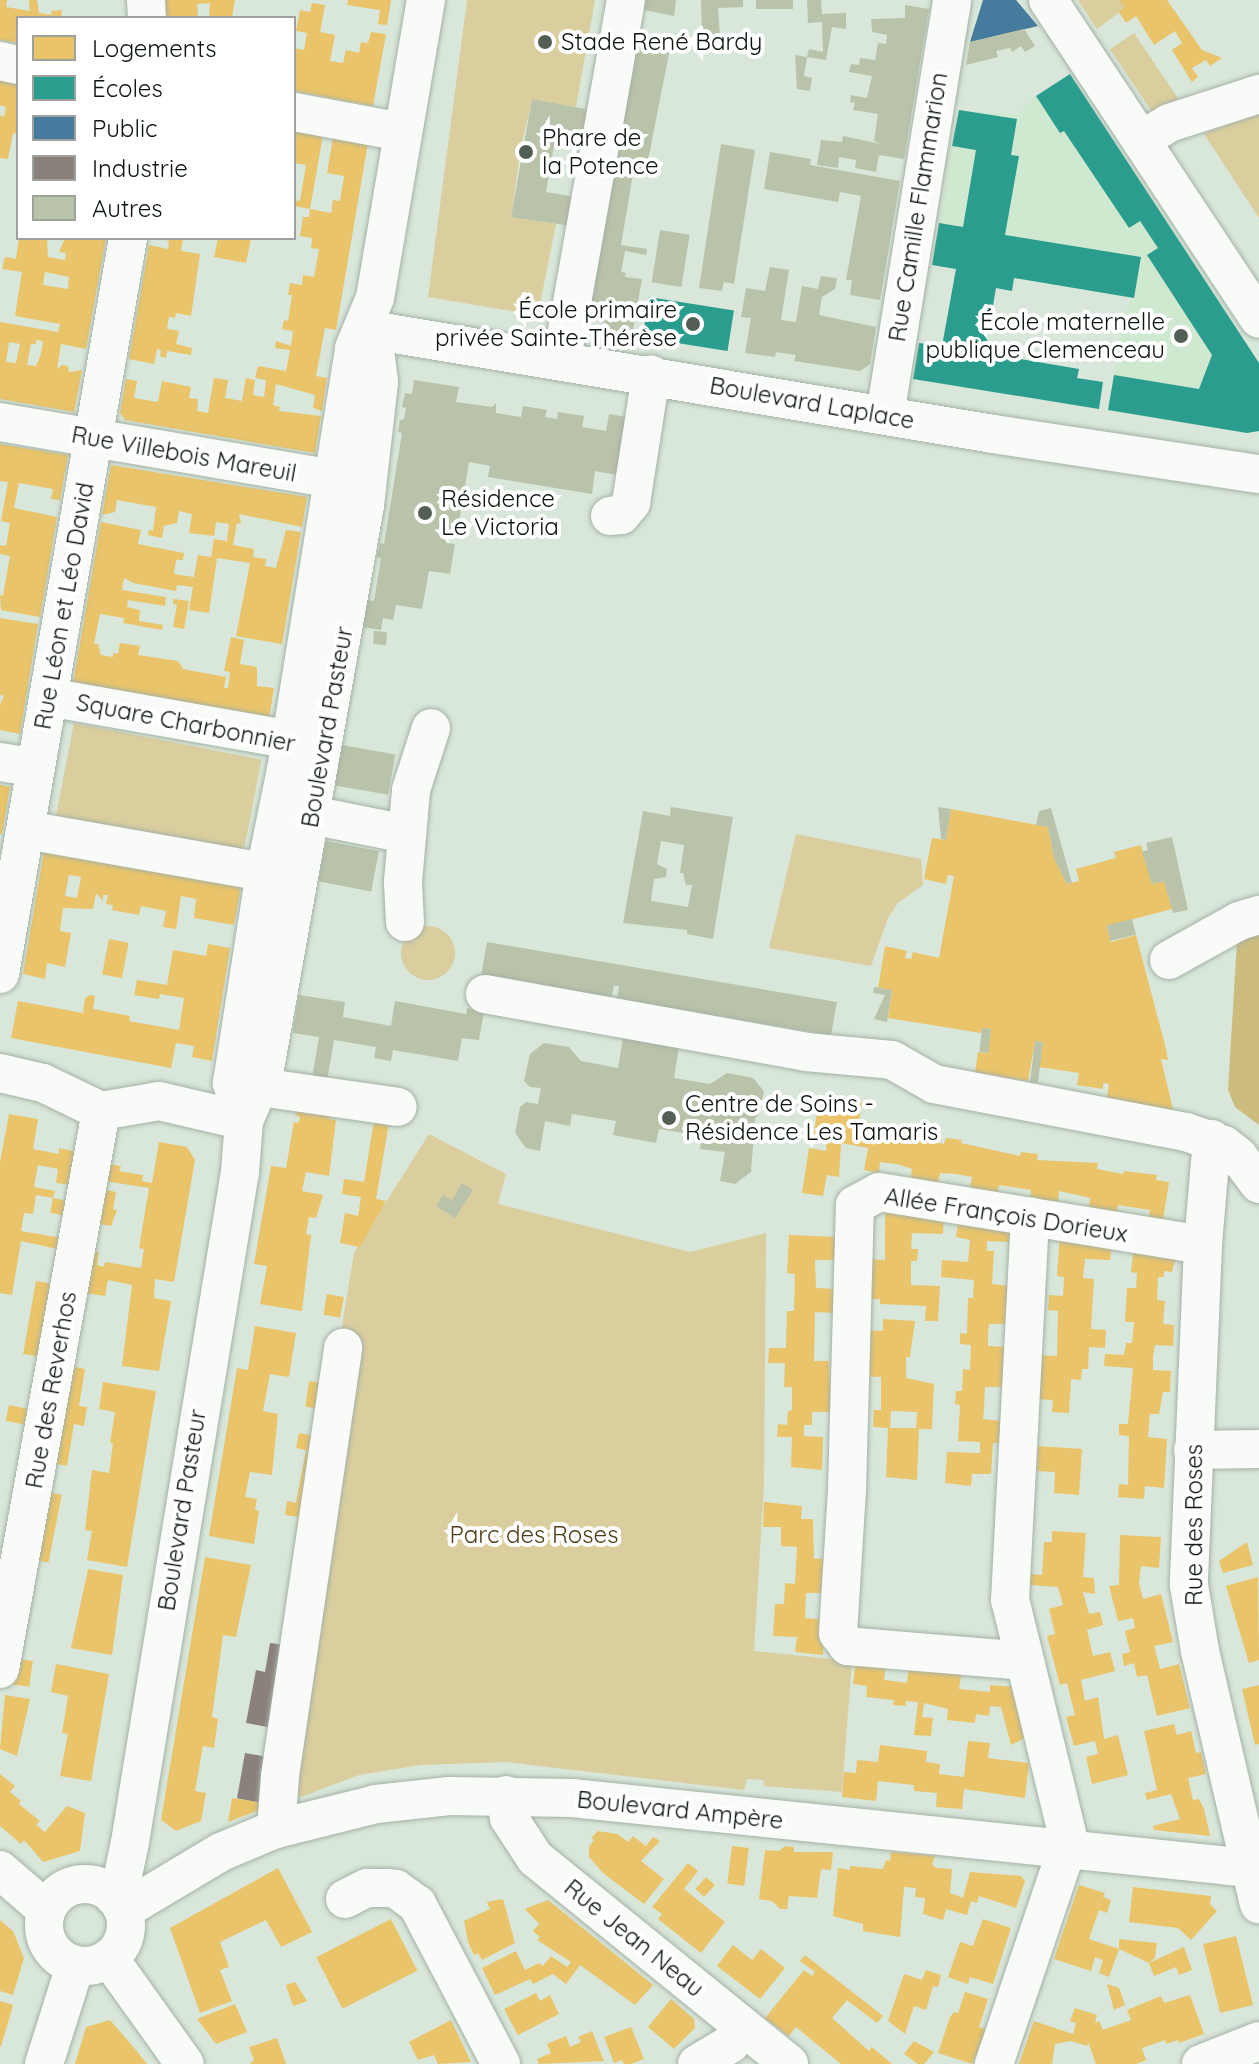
<!DOCTYPE html>
<meta charset="utf-8">
<style>
body{margin:0}
#map{position:relative;width:1259px;height:2064px;overflow:hidden;background:#d8e7d9;font-family:Quicksand,sans-serif}
div>[style]{position:absolute}
.built>*{inset:0;background:#cfe8d0}
.green>*{inset:0;background:#dace9e;transform-origin:0 0}
.round{border-radius:50%}
.forest>*{inset:0;background:#ccbc7e}
.homes>*{inset:0;background:#e9c46a;transform-origin:0 0}
.schools>*{inset:0;background:#2a9d8f;transform-origin:0 0}
.public>*{inset:0;background:#457b9d}
.industry>*{inset:0;background:#8a817c;transform-origin:0 0}
.building>*{inset:0;background:#b9c3a9;transform-origin:0 0}
.roads{filter:drop-shadow(0 0 2px #a5b1a6) drop-shadow(0 0 2px #a5b1a6)}
.minor>*{height:38px;margin:-19px;padding:0 19px;transform-origin:19px;border-radius:19px;background:#f9fbf9}
.minor>.ring{margin:-19px;padding:0;box-sizing:content-box;background:none;border:38px solid #f9fbf9;border-radius:50%}
.dots>*{width:22px;height:22px;translate:-50% -50%;box-sizing:border-box;border:4px solid #fff;border-radius:50%}
span{translate:-50% -50%;white-space:nowrap;text-align:center;line-height:1.15;-webkit-text-stroke:8px #fff;paint-order:stroke}
.poi-label{font-size:24px;color:#0c160d}
.left{translate:0 -50%;text-align:left}
.right{translate:-100% -50%;text-align:right}
.street-label{font-size:24px;color:#0c160d}
.park-label{font-size:24px;color:#4e3d14}
.legend{position:absolute;left:16px;top:16px;width:280px;height:224px;box-sizing:border-box;background:#fff;border:2px solid #9ea29e;margin:0;padding:10px 14px;list-style:none;font-size:24px;color:#0c160d}
.legend li{display:flex;align-items:center;gap:16px;height:40px}
.legend b{width:40px;border:2px solid #9ea29e}
</style>
<div id="map">
<div class="built">
<div style="clip-path:polygon(1070px 74px,1259px 363px,1259px 431px,1247px 433px,1108px 410px,1125px 312px,1133px 298px,1015px 278px,1012px 291px,956px 269px,932px 265px,959px 110px,1017px 115px,1036px 96px)"></div>
</div>
<div class="green">
<div style="clip-path:polygon(467px 0,595px 0,576px 107px,532px 100px,521px 147px,511px 217px,556px 224px,540px 304px,524px 313px,428px 297px)"></div>
<div style="clip-path:polygon(1078px 0,1136px 0,1097px 29px)"></div>
<div style="left:1134px;top:33px;width:79px;height:29px;rotate:56deg"></div>
<div style="clip-path:polygon(1259px 112px,1259px 218px,1204px 134px)"></div>
<div style="left:74px;top:723px;width:191px;height:101px;rotate:11deg"></div>
<div style="clip-path:polygon(796px 834px,921px 859px,923px 885px,898px 903px,888px 918px,871px 966px,769px 948px)"></div>
<div class="round" style="left:401px;top:926px;width:54px;height:54px"></div>
<div style="clip-path:polygon(429px 1134px,506px 1174px,498px 1204px,690px 1252px,766px 1233px,764px 1484px,754px 1651px,852px 1661px,842px 1792px,764px 1786px,763px 1780px,747px 1779px,744px 1790px,505px 1762px,421px 1765px,359px 1775px,262px 1812px,354px 1253px)"></div>
</div>
<div class="forest">
<div style="clip-path:polygon(1259px 921px,1259px 1125px,1235px 1107px,1228px 1090px,1237px 942px)"></div>
</div>
<div class="homes">
<div style="clip-path:polygon(0 0,7px 0,6px 7px,30px 11px,29px 0,37px 0,39px 13px,52px 15px,51px 11px,62px 10px,61px 18px,18px 18px,18px 43px,0 40px)"></div>
<div style="clip-path:polygon(163px 0,235px 0,232px 18px,209px 18px,210px 3px,197px 4px,198px 18px,165px 18px)"></div>
<div style="clip-path:polygon(348px 0,391px 0,387px 25px,378px 24px,380px 10px,347px 5px)"></div>
<div style="clip-path:polygon(1119px 0,1167px 0,1202px 50px,1222px 58px,1210px 66px,1206px 60px,1192px 68px,1198px 77px,1192px 82px,1172px 50px,1182px 43px,1175px 31px,1154px 45px,1136px 16px,1126px 23px,1119px 12px,1125px 7px)"></div>
<div style="clip-path:polygon(312px 3px,325px 5px,320px 32px,335px 35px,330px 61px,343px 63px,346px 50px,359px 53px,361px 42px,368px 43px,371px 32px,386px 34px,373px 106px,294px 91px,294px 48px,304px 50px,307px 33px,296px 31px,300px 10px,310px 12px)"></div>
<div style="clip-path:polygon(0 79px,18px 82px,18px 134px,13px 133px,8px 159px,0 158px,0 115px,4px 117px,6px 107px,0 105px)"></div>
<div style="clip-path:polygon(294px 130px,323px 135px,310px 209px,294px 206px,294px 200px,300px 201px,306px 165px,294px 163px)"></div>
<div style="clip-path:polygon(333px 137px,368px 143px,336px 330px,325px 328px,320px 355px,316px 376px,327px 378px,322px 411px,313px 408px,315px 395px,276px 384px,273px 405px,280px 407px,279px 411px,321px 416px,315px 453px,125px 420px,120px 413px,126px 379px,137px 381px,134px 398px,158px 402px,162px 381px,191px 387px,189px 398px,198px 399px,197px 411px,208px 413px,214px 378px,228px 380px,225px 398px,242px 401px,246px 378px,255px 380px,253px 395px,264px 397px,266px 380px,255px 378px,258px 366px,286px 371px,290px 350px,275px 348px,276px 341px,291px 346px,293px 331px,282px 329px,284px 320px,288px 321px,292px 295px,288px 295px,290px 283px,302px 285px,303px 275px,314px 277px,319px 249px,311px 248px,312px 238px,300px 236px,303px 217px,309px 217px,310px 209px,331px 213px,333px 200px,340px 201px,344px 176px,327px 173px)"></div>
<div style="clip-path:polygon(evenodd,19px 238px,47px 238px,48px 257px,65px 260px,66px 253px,59px 252px,65px 238px,106px 238px,86px 349px,61px 344px,57px 369px,62px 365px,68px 366px,69px 372px,82px 370px,74px 412px,0 399px,0 322px,58px 332px,60px 324px,15px 316px,22px 272px,2px 269px,5px 257px,16px 259px,19px 238px,45px 272px,69px 277px,68px 289px,43px 285px,45px 272px,19px 238px,36px 340px,43px 341px,41px 354px,36px 366px,27px 365px,31px 344px,36px 344px,36px 340px,19px 238px,9px 342px,20px 344px,16px 363px,6px 362px,9px 342px)"></div>
<div style="clip-path:polygon(161px 238px,183px 238px,181px 251px,200px 254px,191px 316px,176px 313px,175px 318px,169px 317px,167px 329px,179px 331px,176px 344px,192px 348px,191px 355px,167px 351px,166px 358px,160px 356px,161px 350px,157px 349px,154px 364px,129px 359px,149px 245px,168px 249px,169px 241px)"></div>
<div style="clip-path:polygon(218px 238px,251px 238px,246px 263px,214px 257px)"></div>
<div style="clip-path:polygon(0 444px,68px 455px,60px 500px,51px 499px,53px 489px,19px 483px,14px 508px,57px 517px,40px 617px,1px 610px,0 595px,3px 596px,10px 556px,0 554px,0 545px,6px 546px,10px 523px,1px 521px,8px 482px,0 481px)"></div>
<div style="clip-path:polygon(111px 465px,307px 497px,302px 527px,239px 514px,241px 524px,237px 523px,233px 545px,254px 549px,253px 557px,266px 559px,265px 566px,276px 568px,286px 530px,301px 532px,282px 644px,236px 636px,250px 563px,217px 558px,209px 613px,189px 610px,193px 587px,177px 585px,176px 591px,133px 583px,124px 578px,122px 590px,166px 597px,165px 606px,128px 600px,127px 607px,140px 610px,139px 621px,163px 625px,162px 630px,123px 623px,124px 618px,100px 614px,94px 644px,98px 644px,101px 655px,113px 657px,113px 653px,118px 654px,120px 643px,140px 646px,138px 655px,178px 661px,183px 669px,226px 677px,224px 688px,228px 688px,230px 672px,224px 671px,231px 637px,244px 640px,240px 664px,257px 667px,257px 686px,274px 688px,269px 719px,73px 684px,101px 522px,141px 530px,138px 544px,184px 553px,183px 560px,176px 560px,174px 574px,194px 577px,198px 555px,211px 557px,214px 539px,227px 541px,229px 524px,216px 522px,214px 536px,189px 533px,192px 514px,179px 511px,177px 523px,164px 526px,162px 538px,148px 535px,149px 530px,153px 531px,156px 507px,117px 500px,115px 512px,102px 515px)"></div>
<div style="clip-path:polygon(173px 599px,189px 601px,184px 629px,173px 627px,177px 605px,173px 604px)"></div>
<div style="clip-path:polygon(0 618px,38px 624px,20px 734px,0 730px,0 705px,4px 696px,0 695px)"></div>
<div style="clip-path:polygon(0 785px,10px 787px,2px 834px,0 834px)"></div>
<div style="clip-path:polygon(951px 809px,1048px 827px,1054px 858px,1067px 884px,1079px 881px,1076px 869px,1116px 858px,1114px 852px,1141px 845px,1152px 884px,1164px 881px,1172px 909px,1107px 926px,1111px 942px,1136px 935px,1165px 1045px,1168px 1060px,1161px 1059px,1174px 1114px,1106px 1103px,1109px 1084px,1103px 1083px,1103px 1089px,1077px 1085px,1079px 1073px,1039px 1067px,1043px 1042px,1035px 1041px,1028px 1081px,975px 1072px,978px 1052px,987px 1053px,991px 1029px,982px 1028px,981px 1033px,888px 1018px,892px 990px,878px 988px,885px 946px,907px 951px,905px 958px,911px 959px,913px 952px,939px 958px,954px 876px,948px 875px,946px 884px,924px 879px,932px 838px,946px 840px)"></div>
<div style="clip-path:polygon(evenodd,44px 851px,241px 886px,234px 925px,194px 918px,196px 899px,181px 896px,176px 929px,163px 927px,166px 911px,141px 906px,139px 915px,112px 910px,113px 905px,106px 904px,108px 895px,103px 895px,103px 901px,96px 893px,93px 909px,63px 908px,60px 931px,71px 933px,65px 967px,47px 963px,45px 979px,23px 974px,44px 851px,69px 875px,81px 877px,77px 898px,65px 896px,69px 875px)"></div>
<div style="left:109px;top:939px;width:20px;height:36px;rotate:11deg"></div>
<div style="clip-path:polygon(208px 944px,230px 948px,212px 1061px,192px 1057px,194px 1046px,176px 1043px,171px 1068px,11px 1038px,18px 1001px,83px 1013px,85px 998px,90px 995px,95px 996px,93px 1009px,130px 1016px,129px 1021px,179px 1030px,184px 998px,160px 994px,159px 999px,134px 995px,137px 980px,167px 985px,173px 950px,206px 956px)"></div>
<div style="clip-path:polygon(834px 1097px,862px 1102px,859px 1121px,872px 1123px,871px 1128px,919px 1133px,917px 1139px,944px 1144px,946px 1138px,962px 1140px,961px 1143px,1020px 1156px,1021px 1152px,1038px 1154px,1037px 1160px,1098px 1163px,1097px 1169px,1123px 1174px,1124px 1171px,1157px 1175px,1156px 1180px,1169px 1182px,1163px 1220px,1149px 1218px,1150px 1210px,1118px 1205px,1117px 1212px,1089px 1208px,1090px 1198px,1059px 1191px,1058px 1202px,1030px 1198px,1031px 1190px,999px 1185px,998px 1192px,970px 1188px,972px 1177px,956px 1174px,940px 1173px,938px 1183px,911px 1178px,912px 1169px,897px 1164px,880px 1162px,879px 1173px,864px 1170px,868px 1148px,841px 1143px,839px 1177px,827px 1175px,823px 1196px,802px 1193px,809px 1148px,826px 1151px,827px 1140px,813px 1138px,818px 1108px,832px 1110px)"></div>
<div style="clip-path:polygon(297px 1101px,331px 1107px,329px 1119px,336px 1120px,329px 1176px,306px 1172px,302px 1191px,323px 1195px,316px 1218px,309px 1217px,306px 1234px,311px 1235px,302px 1311px,260px 1304px,267px 1266px,254px 1264px,271px 1166px,286px 1168px,294px 1122px,299px 1123px,300px 1117px,295px 1114px)"></div>
<div style="clip-path:polygon(9px 1114px,38px 1119px,33px 1149px,59px 1154px,59px 1148px,83px 1153px,77px 1186px,56px 1183px,58px 1169px,38px 1165px,34px 1187px,55px 1191px,53px 1198px,36px 1195px,33px 1214px,24px 1213px,21px 1231px,68px 1239px,66px 1251px,21px 1241px,12px 1295px,0 1293px,0 1162px)"></div>
<div style="clip-path:polygon(375px 1115px,390px 1117px,376px 1199px,386px 1201px,360px 1247px,340px 1243px,345px 1213px,358px 1216px,361px 1197px,342px 1194px,344px 1179px,364px 1182px)"></div>
<div style="clip-path:polygon(159px 1142px,187px 1147px,195px 1160px,174px 1282px,155px 1279px,154px 1298px,171px 1301px,159px 1371px,122px 1366px,132px 1285px,108px 1280px,105px 1296px,78px 1292px,85px 1250px,99px 1252px,97px 1265px,104px 1267px,105px 1262px,141px 1268px,144px 1249px,139px 1248px,149px 1188px,98px 1180px,101px 1163px,121px 1166px,119px 1171px,143px 1175px,142px 1181px,152px 1183px)"></div>
<div style="clip-path:polygon(96px 1188px,116px 1192px,113px 1209px,117px 1210px,111px 1226px,90px 1222px)"></div>
<div style="left:53px;top:1198px;width:21px;height:15px;rotate:11deg"></div>
<div style="clip-path:polygon(885px 1205px,944px 1214px,943px 1234px,912px 1233px,911px 1249px,918px 1249px,917px 1261px,911px 1261px,911px 1285px,940px 1286px,938px 1321px,925px 1321px,926px 1306px,880px 1304px,880px 1299px,865px 1299px,867px 1259px,885px 1260px)"></div>
<div style="clip-path:polygon(959px 1217px,1003px 1224px,1010px 1233px,1009px 1242px,987px 1241px,987px 1251px,994px 1251px,992px 1284px,1010px 1286px,1008px 1324px,989px 1324px,988px 1335px,988px 1346px,1006px 1347px,1004px 1387px,985px 1387px,984px 1407px,983px 1419px,1002px 1421px,1001px 1443px,993px 1443px,991px 1474px,972px 1474px,971px 1486px,945px 1483px,947px 1452px,980px 1453px,980px 1442px,958px 1441px,960px 1405px,955px 1404px,956px 1391px,962px 1391px,963px 1369px,970px 1370px,971px 1345px,960px 1344px,960px 1333px,967px 1334px,968px 1298px,973px 1298px,974px 1280px,941px 1277px,942px 1260px,968px 1262px,970px 1240px,956px 1237px)"></div>
<div style="clip-path:polygon(1060px 1233px,1112px 1242px,1110px 1260px,1085px 1259px,1083px 1278px,1094px 1279px,1091px 1329px,1106px 1330px,1105px 1348px,1089px 1347px,1088px 1369px,1082px 1369px,1081px 1380px,1071px 1379px,1069px 1413px,1052px 1412px,1053px 1400px,1034px 1399px,1036px 1355px,1057px 1356px,1058px 1311px,1048px 1310px,1049px 1295px,1063px 1296px,1064px 1277px,1057px 1276px)"></div>
<div style="clip-path:polygon(789px 1235px,837px 1237px,836px 1260px,815px 1260px,816px 1288px,835px 1289px,834px 1313px,815px 1312px,814px 1361px,829px 1361px,831px 1412px,812px 1412px,812px 1425px,804px 1425px,804px 1436px,823px 1437px,822px 1470px,791px 1467px,792px 1437px,777px 1437px,778px 1424px,787px 1425px,788px 1411px,792px 1410px,792px 1387px,784px 1387px,785px 1363px,768px 1363px,769px 1348px,786px 1348px,787px 1311px,794px 1311px,795px 1274px,787px 1273px)"></div>
<div style="clip-path:polygon(1134px 1246px,1168px 1251px,1175px 1260px,1172px 1272px,1164px 1271px,1164px 1277px,1158px 1277px,1157px 1300px,1165px 1301px,1163px 1324px,1174px 1325px,1173px 1346px,1155px 1345px,1153px 1357px,1153px 1370px,1171px 1371px,1170px 1392px,1163px 1392px,1159px 1414px,1150px 1414px,1148px 1437px,1167px 1439px,1164px 1488px,1145px 1486px,1144px 1499px,1118px 1497px,1119px 1484px,1128px 1485px,1129px 1436px,1119px 1435px,1119px 1424px,1128px 1424px,1133px 1368px,1104px 1366px,1105px 1354px,1124px 1355px,1126px 1343px,1132px 1343px,1134px 1322px,1125px 1322px,1127px 1288px,1136px 1288px,1137px 1273px,1131px 1272px)"></div>
<div style="left:36px;top:1281px;width:23px;height:74px;rotate:10deg"></div>
<div style="left:327px;top:1294px;width:17px;height:21px;rotate:10deg"></div>
<div style="clip-path:polygon(evenodd,883px 1319px,915px 1321px,910px 1357px,906px 1357px,906px 1378px,934px 1384px,932px 1429px,919px 1429px,917px 1480px,886px 1477px,888px 1428px,873px 1427px,874px 1410px,881px 1410px,881px 1377px,863px 1376px,864px 1330px,883px 1331px,883px 1319px,891px 1411px,917px 1412px,916px 1428px,890px 1428px,891px 1411px)"></div>
<div style="clip-path:polygon(255px 1326px,296px 1333px,289px 1377px,270px 1374px,263px 1411px,278px 1414px,272px 1475px,250px 1472px,245px 1497px,257px 1499px,255px 1510px,259px 1511px,254px 1544px,209px 1536px,237px 1368px,248px 1370px)"></div>
<div style="clip-path:polygon(65px 1365px,85px 1369px,79px 1406px,87px 1407px,84px 1426px,74px 1424px,67px 1466px,47px 1462px)"></div>
<div style="left:309px;top:1381px;width:21px;height:26px;rotate:8deg"></div>
<div style="clip-path:polygon(103px 1382px,156px 1391px,127px 1567px,87px 1560px,92px 1531px,85px 1530px,92px 1470px,109px 1473px,113px 1443px,110px 1443px,115px 1412px,99px 1409px)"></div>
<div style="left:9px;top:1405px;width:29px;height:16px;rotate:12deg"></div>
<div style="clip-path:polygon(299px 1433px,321px 1437px,305px 1529px,296px 1527px,298px 1517px,285px 1515px,287px 1501px,296px 1503px,306px 1450px,296px 1448px)"></div>
<div style="clip-path:polygon(1038px 1446px,1082px 1449px,1079px 1495px,1054px 1493px,1055px 1472px,1037px 1471px)"></div>
<div style="left:42px;top:1491px;width:20px;height:69px;rotate:11deg"></div>
<div style="clip-path:polygon(764px 1502px,802px 1506px,801px 1519px,813px 1519px,814px 1559px,826px 1558px,825px 1593px,806px 1593px,805px 1618px,825px 1620px,823px 1655px,795px 1652px,797px 1637px,773px 1636px,775px 1604px,784px 1604px,785px 1583px,795px 1584px,797px 1547px,781px 1546px,781px 1527px,763px 1527px)"></div>
<div style="clip-path:polygon(1052px 1531px,1086px 1533px,1083px 1577px,1094px 1578px,1095px 1594px,1083px 1592px,1089px 1614px,1100px 1612px,1103px 1625px,1087px 1630px,1093px 1656px,1110px 1652px,1115px 1671px,1081px 1680px,1085px 1701px,1098px 1697px,1104px 1739px,1118px 1735px,1128px 1775px,1092px 1784px,1086px 1757px,1098px 1754px,1095px 1741px,1074px 1746px,1066px 1717px,1075px 1715px,1067px 1683px,1060px 1685px,1047px 1636px,1055px 1634px,1049px 1609px,1063px 1605px,1058px 1587px,1029px 1585px,1030px 1574px,1042px 1575px,1044px 1542px,1052px 1542px)"></div>
<div style="clip-path:polygon(1120px 1535px,1161px 1537px,1159px 1568px,1141px 1566px,1139px 1583px,1143px 1599px,1161px 1594px,1173px 1642px,1154px 1646px,1160px 1669px,1179px 1664px,1190px 1708px,1157px 1716px,1147px 1675px,1137px 1677px,1134px 1663px,1124px 1666px,1122px 1654px,1130px 1652px,1125px 1631px,1135px 1628px,1133px 1618px,1118px 1621px,1109px 1586px,1119px 1585px)"></div>
<div style="clip-path:polygon(1247px 1542px,1253px 1565px,1223px 1573px,1219px 1561px)"></div>
<div style="clip-path:polygon(205px 1557px,251px 1565px,236px 1637px,223px 1635px,212px 1717px,218px 1719px,214px 1748px,203px 1746px,195px 1791px,206px 1793px,201px 1821px,176px 1831px,161px 1820px)"></div>
<div style="clip-path:polygon(88px 1569px,123px 1575px,112px 1655px,71px 1648px)"></div>
<div style="clip-path:polygon(1258px 1577px,1259px 1660px,1249px 1663px,1226px 1586px)"></div>
<div style="left:12px;top:1658px;width:21px;height:26px;rotate:8deg"></div>
<div style="clip-path:polygon(856px 1659px,886px 1662px,884px 1680px,907px 1683px,909px 1664px,962px 1669px,959px 1689px,990px 1692px,990px 1685px,1017px 1687px,1015px 1703px,1021px 1703px,1029px 1736px,1011px 1745px,1001px 1707px,990px 1706px,989px 1716px,976px 1714px,975px 1723px,947px 1720px,948px 1709px,924px 1703px,922px 1717px,933px 1718px,931px 1736px,914px 1735px,918px 1702px,906px 1701px,906px 1706px,893px 1705px,894px 1700px,866px 1697px,867px 1686px,853px 1684px)"></div>
<div style="clip-path:polygon(56px 1664px,109px 1674px,91px 1781px,60px 1776px,68px 1734px,62px 1733px,68px 1696px,51px 1692px)"></div>
<div style="clip-path:polygon(1259px 1685px,1259px 1744px,1255px 1745px,1242px 1689px)"></div>
<div style="clip-path:polygon(5px 1695px,30px 1699px,17px 1756px,0 1749px)"></div>
<div style="clip-path:polygon(1174px 1724px,1177px 1735px,1191px 1731px,1196px 1753px,1201px 1752px,1206px 1774px,1188px 1778px,1193px 1800px,1199px 1799px,1204px 1809px,1210px 1836px,1154px 1830px,1153px 1826px,1180px 1819px,1171px 1794px,1147px 1800px,1145px 1793px,1157px 1790px,1144px 1731px)"></div>
<div style="clip-path:polygon(968px 1741px,990px 1743px,988px 1758px,1029px 1763px,1025px 1798px,964px 1789px,962px 1809px,936px 1807px,937px 1793px,914px 1791px,914px 1785px,878px 1781px,876px 1801px,842px 1797px,844px 1772px,856px 1773px,857px 1760px,878px 1762px,880px 1745px,927px 1751px,926px 1762px,940px 1764px,939px 1774px,964px 1777px)"></div>
<div style="clip-path:polygon(0 1774px,15px 1786px,10px 1792px,21px 1801px,19px 1804px,40px 1821px,36px 1825px,45px 1832px,67px 1806px,85px 1813px,80px 1851px,43px 1862px,24px 1840px,21px 1844px,0 1826px)"></div>
<div style="clip-path:polygon(232px 1798px,260px 1802px,259px 1810px,228px 1822px)"></div>
<div style="clip-path:polygon(598px 1831px,617px 1834px,628px 1842px,633px 1836px,646px 1846px,653px 1837px,660px 1841px,641px 1861px,664px 1879px,644px 1904px,603px 1873px,589px 1857px,589px 1847px,594px 1840px,591px 1838px)"></div>
<div style="left:732px;top:1846px;width:17px;height:38px;rotate:7deg"></div>
<div style="clip-path:polygon(785px 1846px,794px 1847px,794px 1852px,833px 1852px,831px 1870px,821px 1869px,817px 1898px,789px 1896px,787px 1909px,780px 1909px,772px 1901px,759px 1899px,765px 1850px,779px 1851px)"></div>
<div style="clip-path:polygon(891px 1852px,935px 1856px,932px 1864px,936px 1868px,952px 1869px,950px 1893px,963px 1898px,970px 1872px,1021px 1876px,1025px 1881px,1016px 1908px,979px 1896px,977px 1903px,971px 1901px,967px 1915px,946px 1909px,943px 1920px,923px 1914px,925px 1898px,915px 1897px,916px 1888px,904px 1887px,900px 1937px,863px 1931px,863px 1924px,833px 1916px,838px 1868px,850px 1870px,850px 1866px,883px 1869px,886px 1860px,890px 1861px)"></div>
<div style="clip-path:polygon(688px 1863px,698px 1871px,684px 1889px,725px 1922px,701px 1953px,658px 1919px,662px 1914px,652px 1907px)"></div>
<div style="clip-path:polygon(278px 1868px,312px 1932px,281px 1947px,266px 1920px,220px 1942px,229px 1967px,220px 1970px,232px 2001px,200px 2013px,170px 1928px)"></div>
<div style="left:706px;top:1877px;width:12px;height:16px;rotate:42deg"></div>
<div style="clip-path:polygon(1079px 1885px,1105px 1893px,1103px 1897px,1111px 1900px,1107px 1913px,1099px 1910px,1089px 1939px,1119px 1949px,1109px 1977px,1099px 1973px,1103px 1960px,1095px 1957px,1091px 1971px,1054px 1959px)"></div>
<div style="clip-path:polygon(1133px 1887px,1211px 1896px,1210px 1904px,1217px 1911px,1191px 1940px,1178px 1928px,1129px 1922px)"></div>
<div style="clip-path:polygon(503px 1899px,515px 1943px,482px 1960px,478px 1953px,474px 1955px,468px 1942px,464px 1921px,490px 1909px,487px 1902px)"></div>
<div style="clip-path:polygon(548px 1900px,653px 1985px,635px 2005px,580px 1965px,566px 1984px,553px 1974px,533px 1984px,530px 1979px,495px 1995px,482px 1968px,516px 1951px,525px 1970px,539px 1963px,543px 1966px,551px 1956px,567px 1967px,571px 1962px,537px 1940px,540px 1937px,533px 1931px,539px 1924px,525px 1909px)"></div>
<div style="left:391px;top:1919px;width:58px;height:84px;rotate:63deg"></div>
<div style="clip-path:polygon(983px 1919px,1011px 1928px,993px 1984px,970px 1977px,968px 1984px,948px 1977px,960px 1942px,973px 1946px)"></div>
<div style="clip-path:polygon(0 1920px,13px 1931px,24px 1958px,13px 1995px,0 1991px)"></div>
<div style="left:1236px;top:1936px;width:71px;height:34px;rotate:76deg"></div>
<div style="clip-path:polygon(1119px 1939px,1157px 1943px,1155px 1958px,1149px 1963px,1119px 1949px)"></div>
<div style="clip-path:polygon(733px 1945px,752px 1960px,761px 1949px,785px 1968px,760px 1999px,717px 1966px)"></div>
<div style="clip-path:polygon(1184px 1947px,1192px 1970px,1179px 1975px,1176px 1967px,1154px 1976px,1149px 1963px)"></div>
<div style="clip-path:polygon(805px 1955px,883px 2016px,877px 2023px,847px 2000px,832px 2018px,869px 2051px,872px 2047px,892px 2064px,841px 2064px,796px 2027px,789px 2036px,765px 2018px,804px 1970px,812px 1976px,815px 1972px,800px 1961px)"></div>
<div style="clip-path:polygon(926px 1970px,941px 1975px,938px 1987px,933px 1986px,926px 2010px,914px 2006px,905px 2034px,888px 2021px,904px 1974px,922px 1980px)"></div>
<div style="clip-path:polygon(295px 1982px,307px 2001px,293px 2006px,286px 1985px)"></div>
<div style="clip-path:polygon(1107px 1984px,1119px 1988px,1125px 2005px,1114px 2010px)"></div>
<div style="clip-path:polygon(965px 1992px,988px 1999px,979px 2027px,988px 2030px,972px 2064px,938px 2053px,950px 2017px,954px 2012px,958px 2013px)"></div>
<div style="clip-path:polygon(536px 1993px,540px 2001px,550px 1995px,559px 2014px,518px 2035px,504px 2009px)"></div>
<div style="clip-path:polygon(1190px 1995px,1204px 2034px,1179px 2043px,1178px 2040px,1166px 2044px,1165px 2040px,1142px 2048px,1146px 2060px,1136px 2064px,1096px 2064px,1088px 2042px,1087px 2046px,1071px 2041px,1055px 2044px,1052px 2064px,1019px 2064px,1034px 2021px,1073px 2034px,1076px 2023px,1070px 2021px,1075px 2008px,1097px 2015px,1095px 2023px,1099px 2021px,1103px 2030px,1131px 2020px,1127px 2010px,1161px 1996px,1164px 2003px)"></div>
<div style="clip-path:polygon(671px 1999px,694px 2019px,695px 2028px,674px 2049px,648px 2027px)"></div>
<div style="clip-path:polygon(0 2001px,13px 2005px,1px 2047px,0 2047px)"></div>
<div style="clip-path:polygon(235px 2004px,247px 2032px,216px 2044px,197px 2019px)"></div>
<div style="clip-path:polygon(110px 2020px,136px 2050px,147px 2064px,75px 2064px,86px 2027px)"></div>
<div style="clip-path:polygon(451px 2020px,471px 2062px,438px 2064px,434px 2055px,418px 2060px,409px 2042px)"></div>
<div style="clip-path:polygon(631px 2027px,644px 2059px,631px 2064px,624px 2064px,622px 2060px,614px 2063px,604px 2037px)"></div>
<div style="clip-path:polygon(592px 2031px,604px 2061px,539px 2064px,537px 2059px,551px 2053px,547px 2044px,566px 2036px,570px 2047px,581px 2042px,578px 2037px)"></div>
<div style="clip-path:polygon(277px 2038px,286px 2064px,250px 2064px,254px 2060px,249px 2047px)"></div>
<div style="clip-path:polygon(914px 2041px,934px 2052px,924px 2064px,918px 2064px,904px 2054px)"></div>
</div>
<div class="schools">
<div style="clip-path:polygon(1070px 74px,1259px 363px,1259px 431px,1247px 433px,1108px 410px,1114px 375px,1199px 389px,1212px 355px,1147px 255px,1158px 248px,1140px 221px,1129px 228px,1064px 131px,1060px 133px,1036px 96px)"></div>
<div style="clip-path:polygon(959px 110px,1017px 119px,1011px 155px,1019px 156px,1005px 235px,1141px 257px,1134px 298px,1014px 278px,1012px 291px,996px 288px,985px 353px,1079px 369px,1077px 378px,1103px 382px,1099px 409px,913px 379px,919px 343px,942px 346px,956px 269px,932px 265px,939px 223px,963px 227px,976px 150px,952px 146px)"></div>
<div style="left:649px;top:297px;width:86px;height:41px;rotate:9deg"></div>
</div>
<div class="public">
<div style="clip-path:polygon(983px 0,1016px 0,1038px 26px,970px 42px)"></div>
</div>
<div class="industry">
<div style="clip-path:polygon(270px 1643px,286px 1645px,273px 1728px,246px 1723px,256px 1670px,265px 1672px)"></div>
<div style="left:245px;top:1753px;width:23px;height:46px;rotate:10deg"></div>
</div>
<div class="building">
<div style="clip-path:polygon(641px 0,676px 0,674px 16px,639px 9px)"></div>
<div style="clip-path:polygon(701px 0,743px 0,743px 7px,718px 8px,720px 36px,702px 32px)"></div>
<div style="left:756px;top:0;width:37px;height:9px"></div>
<div style="clip-path:polygon(807px 0,821px 0,822px 14px,846px 13px,846px 29px,832px 27px,826px 60px,807px 57px,804px 76px,812px 78px,810px 91px,797px 89px,795px 55px,807px 57px,809px 49px,823px 52px,822px 22px,808px 23px)"></div>
<div style="clip-path:polygon(905px 5px,929px 9px,904px 159px,879px 155px,876px 172px,855px 168px,856px 160px,839px 157px,838px 168px,817px 165px,821px 140px,842px 142px,843px 136px,881px 144px,874px 141px,878px 114px,853px 110px,855px 103px,850px 102px,851px 95px,867px 98px,872px 76px,849px 72px,851px 64px,859px 65px,860px 58px,875px 60px,878px 43px,886px 44px,887px 35px,872px 32px,871px 19px,905px 18px)"></div>
<div style="clip-path:polygon(1024px 29px,1035px 46px,1025px 52px,1021px 46px,1012px 52px,1010px 48px,996px 51px,998px 57px,966px 65px,970px 42px)"></div>
<div style="clip-path:polygon(635px 32px,672px 38px,645px 176px,633px 174px,621px 245px,647px 249px,646px 255px,625px 251px,621px 272px,626px 273px,625px 277px,642px 279px,632px 335px,606px 331px,607px 323px,585px 319px)"></div>
<div style="clip-path:polygon(532px 99px,591px 110px,587px 133px,557px 129px,546px 192px,576px 197px,571px 226px,511px 217px)"></div>
<div style="clip-path:polygon(721px 144px,755px 150px,734px 284px,724px 282px,722px 291px,699px 288px)"></div>
<div style="clip-path:polygon(770px 152px,811px 159px,810px 165px,900px 181px,880px 300px,850px 295px,852px 280px,846px 280px,861px 196px,840px 192px,838px 202px,764px 189px)"></div>
<div style="left:660px;top:230px;width:30px;height:53px;rotate:9deg"></div>
<div style="clip-path:polygon(770px 267px,789px 270px,781px 320px,796px 322px,802px 286px,818px 289px,821px 276px,837px 278px,835px 289px,822px 297px,819px 315px,876px 327px,870px 364px,860px 371px,794px 361px,796px 355px,776px 352px,775px 357px,745px 353px,751px 318px,741px 317px,746px 288px,765px 291px)"></div>
<div style="clip-path:polygon(414px 380px,459px 387px,456px 402px,492px 407px,496px 403px,496px 413px,521px 417px,523px 406px,547px 410px,545px 417px,557px 419px,558px 412px,584px 416px,582px 427px,606px 431px,609px 414px,633px 418px,623px 476px,595px 471px,592px 494px,488px 477px,490px 466px,469px 462px,457px 535px,448px 534px,446px 543px,455px 544px,450px 574px,429px 571px,422px 609px,396px 605px,393px 620px,383px 618px,381px 630px,362px 627px,367px 600px,374px 601px,381px 558px,377px 557px,380px 543px,384px 544px,402px 433px,398px 432px,400px 420px,404px 419px,406px 408px,402px 407px,405px 393px,412px 394px)"></div>
<div style="left:374px;top:631px;width:13px;height:13px;rotate:4deg"></div>
<div style="left:342px;top:745px;width:54px;height:41px;rotate:10deg"></div>
<div style="clip-path:polygon(evenodd,671px 807px,733px 817px,713px 939px,687px 934px,687px 930px,623px 923px,643px 811px,670px 816px,671px 807px,661px 841px,684px 845px,680px 873px,683px 873px,686px 885px,692px 885px,688px 907px,651px 901px,654px 879px,666px 877px,667px 869px,657px 864px,661px 841px)"></div>
<div style="clip-path:polygon(938px 807px,951px 809px,946px 840px,941px 839px)"></div>
<div style="clip-path:polygon(1051px 808px,1072px 883px,1067px 884px,1054px 858px,1048px 827px,1036px 825px,1039px 811px)"></div>
<div style="clip-path:polygon(1172px 837px,1188px 910px,1173px 913px,1164px 881px,1152px 884px,1142px 852px,1148px 850px,1146px 843px)"></div>
<div style="left:326px;top:841px;width:54px;height:41px;rotate:11deg"></div>
<div style="left:1132px;top:919px;width:16px;height:26px;rotate:76deg"></div>
<div style="clip-path:polygon(487px 942px,837px 1002px,831px 1035px,617px 999px,619px 986px,614px 986px,611px 1000px,481px 976px)"></div>
<div style="clip-path:polygon(874px 987px,892px 990px,887px 1022px,874px 1019px,885px 995px,873px 993px)"></div>
<div style="clip-path:polygon(299px 995px,345px 1002px,343px 1017px,391px 1026px,395px 1001px,466px 1014px,467px 1008px,484px 1011px,479px 1040px,462px 1038px,458px 1061px,393px 1050px,391px 1061px,374px 1058px,376px 1047px,334px 1040px,326px 1087px,311px 1085px,319px 1037px,293px 1033px)"></div>
<div style="left:982px;top:1028px;width:9px;height:24px;rotate:6deg"></div>
<div style="clip-path:polygon(624px 1032px,680px 1041px,674px 1078px,710px 1084px,727px 1073px,753px 1078px,764px 1091px,760px 1113px,755px 1119px,751px 1172px,735px 1184px,720px 1181px,725px 1152px,700px 1149px,702px 1136px,659px 1129px,656px 1143px,613px 1135px,616px 1121px,572px 1114px,570px 1126px,545px 1121px,540px 1151px,526px 1148px,515px 1133px,520px 1107px,526px 1102px,538px 1104px,541px 1088px,530px 1087px,524px 1081px,530px 1054px,544px 1043px,569px 1047px,581px 1061px,618px 1068px)"></div>
<div style="left:1035px;top:1041px;width:8px;height:41px;rotate:7deg"></div>
<div style="clip-path:polygon(462px 1183px,473px 1190px,455px 1218px,436px 1206px,443px 1195px,452px 1200px)"></div>
</div>
<div class="roads">
<div class="minor">
<div style="left:146px;top:0;width:18px;rotate:87deg"></div>
<div style="left:1048px;top:0;width:382px;rotate:56.5deg"></div>
<div style="left:0;top:61px;width:18px;rotate:13deg"></div>
<div style="left:294px;top:112px;width:110px;rotate:10.5deg"></div>
<div style="left:1141px;top:140px;width:33px;rotate:-31deg"></div>
<div style="left:1169px;top:123px;width:95px;rotate:-17.9deg"></div>
<div style="left:365px;top:329px;width:637px;rotate:9.49deg"></div>
<div style="left:993px;top:434px;width:269px;rotate:8.6deg"></div>
<div style="left:562px;top:359px;width:365px;rotate:-79.9deg"></div>
<div style="left:885px;top:415px;width:420px;rotate:-80.8deg"></div>
<div style="left:0;top:422px;width:361px;rotate:9.7deg"></div>
<div style="left:610px;top:516px;width:11px;rotate:-5deg"></div>
<div style="left:621px;top:515px;width:16px;rotate:-50deg"></div>
<div style="left:631px;top:503px;width:130px;rotate:-81.1deg"></div>
<div style="left:48px;top:697px;width:247px;rotate:10deg"></div>
<div style="left:291px;top:740px;width:22px;rotate:18deg"></div>
<div style="left:0;top:762px;width:36px;rotate:9deg"></div>
<div style="left:286px;top:810px;width:122px;rotate:11.3deg"></div>
<div style="left:26px;top:830px;width:243px;rotate:10deg"></div>
<div style="left:405px;top:922px;width:40px;rotate:-92.9deg"></div>
<div style="left:403px;top:882px;width:92px;rotate:-85deg"></div>
<div style="left:411px;top:790px;width:65px;rotate:-72.1deg"></div>
<div style="left:1169px;top:960px;width:80px;rotate:-29.1deg"></div>
<div style="left:1239px;top:921px;width:21px;rotate:-17deg"></div>
<div style="left:0;top:974px;width:747px;rotate:-80.13deg"></div>
<div style="left:485px;top:994px;width:326px;rotate:10.2deg"></div>
<div style="left:806px;top:1052px;width:86px;rotate:5.3deg"></div>
<div style="left:892px;top:1060px;width:48px;rotate:29.7deg"></div>
<div style="left:934px;top:1084px;width:257px;rotate:10.8deg"></div>
<div style="left:1186px;top:1132px;width:40px;rotate:18.9deg"></div>
<div style="left:1224px;top:1145px;width:18px;rotate:38deg"></div>
<div style="left:1238px;top:1156px;width:35px;rotate:53deg"></div>
<div style="left:0;top:1073px;width:44px;rotate:13.1deg"></div>
<div style="left:43px;top:1083px;width:64px;rotate:25.8deg"></div>
<div style="left:101px;top:1111px;width:59px;rotate:-9.8deg"></div>
<div style="left:159px;top:1101px;width:87px;rotate:13.2deg"></div>
<div style="left:260px;top:1087px;width:139px;rotate:8.2deg"></div>
<div style="left:244px;top:1121px;width:40px;rotate:-108deg"></div>
<div style="left:232px;top:1083px;width:214px;rotate:-81.1deg"></div>
<div style="left:265px;top:872px;width:104px;rotate:-78.4deg"></div>
<div style="left:286px;top:770px;width:427px;rotate:-80.8deg"></div>
<div style="left:354px;top:348px;width:54px;rotate:-67.2deg"></div>
<div style="left:375px;top:298px;width:302px;rotate:-80.3deg"></div>
<div style="left:1212px;top:1139px;width:106px;rotate:94.9deg"></div>
<div style="left:1203px;top:1245px;width:340px;rotate:92.4deg"></div>
<div style="left:1189px;top:1585px;width:67px;rotate:80.5deg"></div>
<div style="left:1200px;top:1651px;width:260px;rotate:76.9deg"></div>
<div style="left:1193px;top:1450px;width:66px;rotate:-0.9deg"></div>
<div style="left:1025px;top:1661px;width:178px;rotate:-175.2deg"></div>
<div style="left:848px;top:1646px;width:16px;rotate:-128deg"></div>
<div style="left:838px;top:1633px;width:144px;rotate:-86.4deg"></div>
<div style="left:847px;top:1489px;width:284px;rotate:-88.4deg"></div>
<div style="left:855px;top:1205px;width:27px;rotate:-28deg"></div>
<div style="left:879px;top:1192px;width:328px;rotate:9.3deg"></div>
<div style="left:0;top:1669px;width:567px;rotate:-79.74deg"></div>
<div style="left:506px;top:1795px;width:23px;rotate:83deg"></div>
<div style="left:509px;top:1818px;width:48px;rotate:57deg"></div>
<div style="left:535px;top:1858px;width:327px;rotate:39deg"></div>
<div style="left:276px;top:1829px;width:53px;rotate:-85.7deg"></div>
<div style="left:280px;top:1776px;width:433px;rotate:-81.6deg"></div>
<div style="left:0;top:1870px;width:49px;rotate:40.9deg"></div>
<div style="left:37px;top:1902px;width:12px;rotate:20deg"></div>
<div class="ring" style="left:44px;top:1884px;width:44px;height:44px"></div>
<div style="left:114px;top:1897px;width:19px;rotate:-65deg"></div>
<div style="left:122px;top:1880px;width:39px;rotate:-78deg"></div>
<div style="left:130px;top:1842px;width:679px;rotate:-80.68deg"></div>
<div style="left:240px;top:1172px;width:51px;rotate:-85.5deg"></div>
<div style="left:244px;top:1121px;width:51px;rotate:-66.9deg"></div>
<div style="left:264px;top:1074px;width:578px;rotate:-79.93deg"></div>
<div style="left:365px;top:505px;width:124px;rotate:-83.5deg"></div>
<div style="left:379px;top:382px;width:32px;rotate:-97deg"></div>
<div style="left:375px;top:350px;width:23px;rotate:-115deg"></div>
<div style="left:345px;top:1899px;width:25px;rotate:-27deg"></div>
<div style="left:367px;top:1888px;width:20px"></div>
<div style="left:387px;top:1888px;width:9px;rotate:6deg"></div>
<div style="left:396px;top:1889px;width:26px;rotate:36deg"></div>
<div style="left:417px;top:1904px;width:181px;rotate:62.3deg"></div>
<div style="left:121px;top:1906px;width:13px;rotate:-9deg"></div>
<div style="left:134px;top:1904px;width:101px;rotate:-30.9deg"></div>
<div style="left:221px;top:1852px;width:60px;rotate:-22.7deg"></div>
<div style="left:276px;top:1829px;width:103px;rotate:-14deg"></div>
<div style="left:376px;top:1804px;width:74px;rotate:-6.2deg"></div>
<div style="left:450px;top:1796px;width:122px;rotate:0.9deg"></div>
<div style="left:572px;top:1798px;width:691px;rotate:5.9deg"></div>
<div style="left:109px;top:1958px;width:130px;rotate:54.4deg"></div>
<div style="left:44px;top:2064px;width:103px;rotate:-72.4deg"></div>
<div style="left:697px;top:2064px;width:39px;rotate:-31deg"></div>
<div style="left:730px;top:2044px;width:21px;rotate:-49deg"></div>
<div style="left:994px;top:2064px;width:215px;rotate:-71.3deg"></div>
<div style="left:1063px;top:1860px;width:27px;rotate:-82deg"></div>
<div style="left:1067px;top:1833px;width:240px;rotate:-103.7deg"></div>
<div style="left:1010px;top:1600px;width:384px;rotate:-87deg"></div>
<div style="left:1201px;top:2064px;width:62px;rotate:-21.6deg"></div>
</div>
</div>
<div class="dots">
<div style="left:545px;top:42px;background:#535f54"></div>
<div style="left:526px;top:152px;background:#535f54"></div>
<div style="left:693px;top:324px;background:#535f54"></div>
<div style="left:1181px;top:336px;background:#535f54"></div>
<div style="left:425px;top:513px;background:#535f54"></div>
<div style="left:669px;top:1118px;background:#535f54"></div>
</div>
<div class="poi-label">
<span class="left" style="left:561px;top:42px">Stade René Bardy</span>
<span class="left" style="left:542px;top:152px">Phare de<br>la Potence</span>
<span class="right" style="left:677px;top:324px">École primaire<br>privée Sainte-Thérèse</span>
<span class="right" style="left:1165px;top:336px">École maternelle<br>publique Clemenceau</span>
<span class="left" style="left:441px;top:513px">Résidence<br>Le Victoria</span>
<span class="left" style="left:685px;top:1118px">Centre de Soins -<br>Résidence Les Tamaris</span>
</div>
<div class="street-label">
<span style="left:918px;top:207px;rotate:-81deg">Rue Camille Flammarion</span>
<span style="left:812px;top:403px;rotate:10deg">Boulevard Laplace</span>
<span style="left:184px;top:454px;rotate:10deg">Rue Villebois Mareuil</span>
<span style="left:64px;top:606px;rotate:-80deg">Rue Léon et Léo David</span>
<span style="left:186px;top:723px;rotate:11deg">Square Charbonnier</span>
<span style="left:327px;top:727px;rotate:-80deg">Boulevard Pasteur</span>
<span style="left:1006px;top:1215px;rotate:9deg">Allée François Dorieux</span>
<span style="left:51px;top:1390px;rotate:-80deg">Rue des Reverhos</span>
<span style="left:182px;top:1510px;rotate:-81deg">Boulevard Pasteur</span>
<span style="left:1194px;top:1525px;rotate:-90deg">Rue des Roses</span>
<span style="left:680px;top:1810px;rotate:6deg">Boulevard Ampère</span>
<span style="left:634px;top:1938px;rotate:39deg">Rue Jean Neau</span>
</div>
<div class="park-label">
<span style="left:534px;top:1535px">Parc des Roses</span>
</div>
<ul class="legend">
<li><b style="height:22px;background:#e9c46a"></b>Logements</li>
<li><b style="height:22px;background:#2a9d8f"></b>Écoles</li>
<li><b style="height:22px;background:#457b9d"></b>Public</li>
<li><b style="height:22px;background:#8a817c"></b>Industrie</li>
<li><b style="height:22px;background:#b9c3a9"></b>Autres</li>
</ul>
</div>
